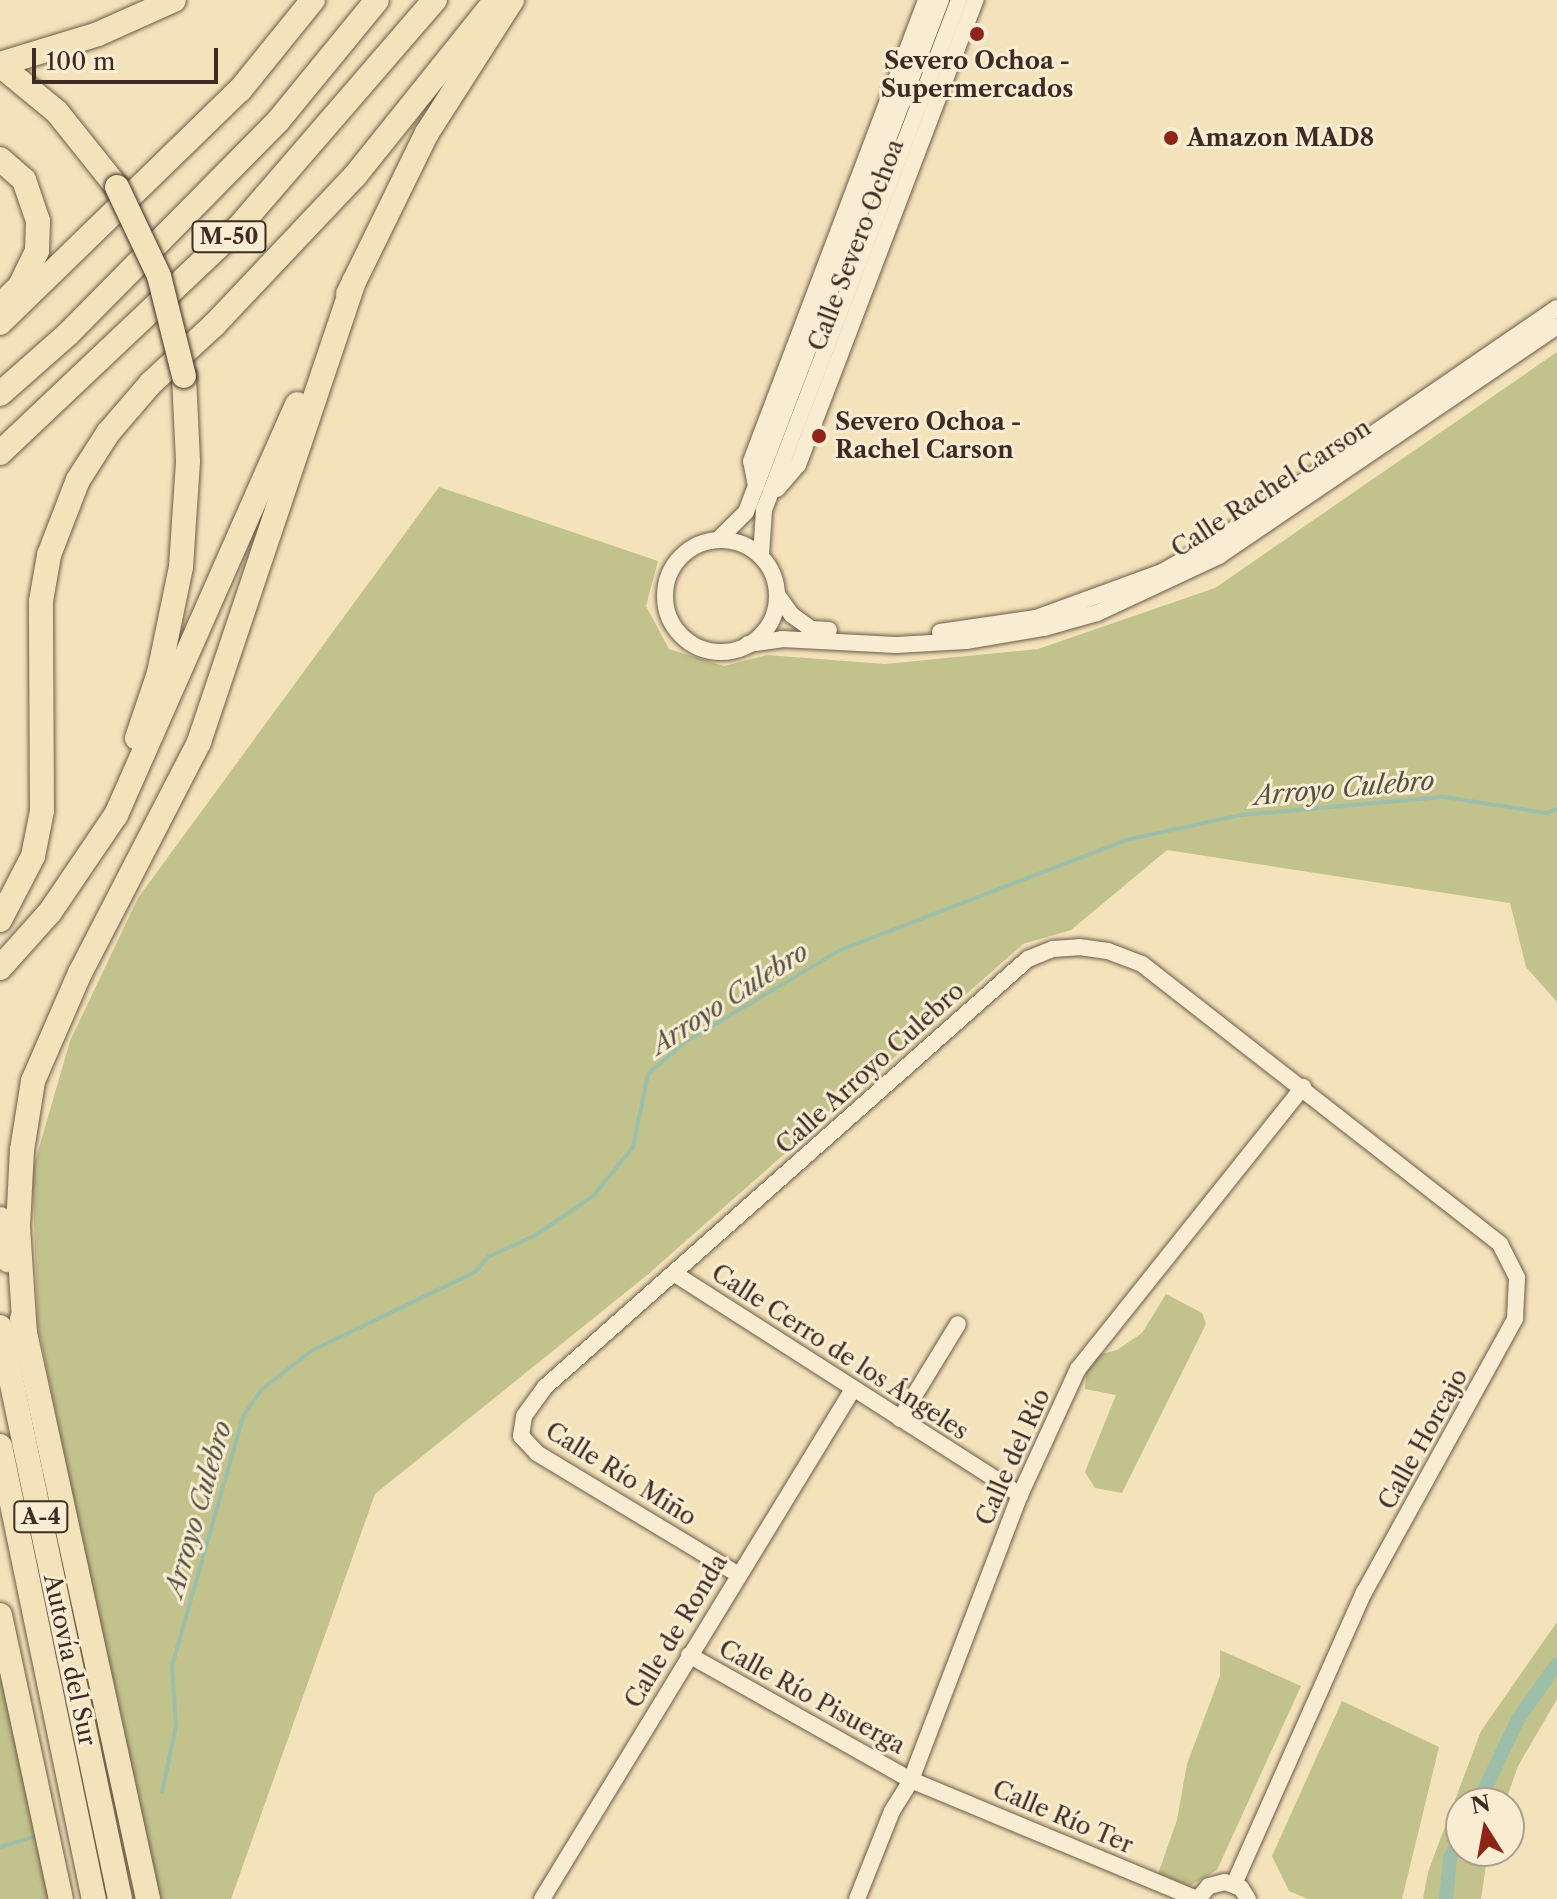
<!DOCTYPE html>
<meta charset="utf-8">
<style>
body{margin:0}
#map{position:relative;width:1557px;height:1899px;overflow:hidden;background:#f4e2ba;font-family:"Libre Caslon Text",serif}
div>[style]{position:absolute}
.green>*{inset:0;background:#c1c28c}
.stream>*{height:4px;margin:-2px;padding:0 2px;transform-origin:2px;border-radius:2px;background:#9dbfa9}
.canal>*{height:14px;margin:-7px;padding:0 7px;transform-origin:7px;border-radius:7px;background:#9dbfa9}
.roads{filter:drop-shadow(0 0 2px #6c5a4a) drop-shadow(0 0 2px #6c5a4a)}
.minor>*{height:16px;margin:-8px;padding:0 8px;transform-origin:8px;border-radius:8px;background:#f8ecd2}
.minor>.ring{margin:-8px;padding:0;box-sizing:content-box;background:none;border:16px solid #f8ecd2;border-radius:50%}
.highway>*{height:24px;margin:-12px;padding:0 12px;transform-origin:12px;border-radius:12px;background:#f4e2ba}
.bridges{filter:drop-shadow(0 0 2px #3e2c24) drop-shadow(0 0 2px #3e2c24)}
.highway-bridge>*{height:24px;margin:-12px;padding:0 12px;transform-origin:12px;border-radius:12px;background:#f4e2ba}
.dots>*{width:22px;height:22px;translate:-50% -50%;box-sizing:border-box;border:4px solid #f8ecd2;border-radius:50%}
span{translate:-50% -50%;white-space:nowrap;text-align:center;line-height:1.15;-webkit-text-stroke:6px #f8ecd2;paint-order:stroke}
.shield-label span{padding:2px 6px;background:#f8ecd2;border:2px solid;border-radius:6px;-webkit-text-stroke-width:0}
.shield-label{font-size:22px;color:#3e2c24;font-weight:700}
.poi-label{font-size:24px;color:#3e2c24;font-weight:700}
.left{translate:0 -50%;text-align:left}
.street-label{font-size:24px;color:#3e2c24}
.water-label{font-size:26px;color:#565145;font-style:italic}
.north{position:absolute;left:1445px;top:1787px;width:80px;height:80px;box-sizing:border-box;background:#f8ecd2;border:2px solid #ae9f8c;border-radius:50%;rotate:349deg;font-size:22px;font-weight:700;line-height:32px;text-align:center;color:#3e2c24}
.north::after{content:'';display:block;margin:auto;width:28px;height:36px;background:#8f2418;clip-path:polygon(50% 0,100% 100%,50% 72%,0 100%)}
.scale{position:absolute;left:32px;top:48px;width:186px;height:36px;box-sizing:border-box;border:4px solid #3e2c24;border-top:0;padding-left:10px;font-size:24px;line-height:28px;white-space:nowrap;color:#3e2c24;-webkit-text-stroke:6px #f8ecd2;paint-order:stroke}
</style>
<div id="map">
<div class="green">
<div style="clip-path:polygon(1557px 352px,1557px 1002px,1526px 967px,1510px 903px,1167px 850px,1071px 930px,1023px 944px,646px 1276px,375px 1494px,231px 1899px,155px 1899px,38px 1326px,32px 1172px,70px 1041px,138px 898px,439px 487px,658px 561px,646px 606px,669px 649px,724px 666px,767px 655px,885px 664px,1038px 649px,1215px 588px)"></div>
<div style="clip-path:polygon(1166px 1294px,1202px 1313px,1206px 1324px,1122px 1493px,1095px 1488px,1085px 1472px,1116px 1395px,1085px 1389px,1087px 1358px,1117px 1350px,1142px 1333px)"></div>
<div style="clip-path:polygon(1557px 1622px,1557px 1699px,1518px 1766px,1505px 1803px,1461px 1803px,1461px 1851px,1488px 1851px,1481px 1899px,1423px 1899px,1428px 1872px,1481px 1731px)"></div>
<div style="clip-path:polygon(1220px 1650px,1301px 1686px,1217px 1870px,1190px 1886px,1158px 1874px,1177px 1820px,1187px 1764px,1220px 1676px)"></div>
<div style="clip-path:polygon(0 1670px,50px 1899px,0 1899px)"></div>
<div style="clip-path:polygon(1342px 1701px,1439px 1747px,1402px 1899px,1308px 1899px,1289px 1891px,1272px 1856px)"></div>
</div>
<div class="stream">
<div style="left:162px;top:1792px;width:67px;rotate:-78deg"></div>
<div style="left:176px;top:1726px;width:60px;rotate:-93.8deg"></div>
<div style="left:172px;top:1666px;width:259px;rotate:-74.1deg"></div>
<div style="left:243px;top:1417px;width:32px;rotate:-56deg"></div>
<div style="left:261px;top:1390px;width:63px;rotate:-38deg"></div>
<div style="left:311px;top:1351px;width:182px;rotate:-25.7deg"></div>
<div style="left:475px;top:1272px;width:20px;rotate:-49deg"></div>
<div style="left:488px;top:1257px;width:53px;rotate:-24.6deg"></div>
<div style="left:536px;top:1235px;width:69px;rotate:-34.4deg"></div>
<div style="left:593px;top:1196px;width:63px;rotate:-50.8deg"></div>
<div style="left:633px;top:1147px;width:75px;rotate:-78.4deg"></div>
<div style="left:648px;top:1074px;width:49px;rotate:-40.9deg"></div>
<div style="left:685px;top:1042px;width:180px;rotate:-30.7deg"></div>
<div style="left:840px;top:950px;width:306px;rotate:-21deg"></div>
<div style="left:1126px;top:840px;width:118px;rotate:-12.3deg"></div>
<div style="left:1241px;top:815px;width:204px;rotate:-5.1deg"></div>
<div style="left:1444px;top:797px;width:103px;rotate:8.9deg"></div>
<div style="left:1546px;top:813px;width:12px;rotate:-20deg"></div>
<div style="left:0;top:1847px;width:38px;rotate:-17deg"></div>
</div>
<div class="canal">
<div style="left:1478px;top:1803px;width:93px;rotate:-64.5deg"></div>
<div style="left:1518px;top:1719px;width:67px;rotate:-54.7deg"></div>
<div style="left:1446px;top:1899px;width:41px;rotate:-84.4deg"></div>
<div style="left:1450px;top:1858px;width:25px;rotate:-63deg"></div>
</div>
<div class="roads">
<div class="minor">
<div style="left:756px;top:486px;width:25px;rotate:-101deg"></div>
<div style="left:751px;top:461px;width:493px;rotate:-69.2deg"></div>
<div style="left:777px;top:489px;width:32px;rotate:-49deg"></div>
<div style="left:798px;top:465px;width:498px;rotate:-69.1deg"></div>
<div style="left:719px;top:539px;width:38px;rotate:-45deg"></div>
<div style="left:746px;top:512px;width:548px;rotate:-69.15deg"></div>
<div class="ring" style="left:665px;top:540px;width:96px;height:96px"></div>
<div style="left:761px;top:555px;width:45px;rotate:-86.2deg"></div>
<div style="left:764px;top:510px;width:546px;rotate:-69.08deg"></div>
<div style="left:778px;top:596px;width:24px;rotate:54deg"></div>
<div style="left:792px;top:615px;width:24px;rotate:36deg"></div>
<div style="left:811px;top:629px;width:18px;rotate:3deg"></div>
<div style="left:940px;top:632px;width:97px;rotate:-8.3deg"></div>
<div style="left:1036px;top:618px;width:134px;rotate:-20.1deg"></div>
<div style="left:1162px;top:572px;width:61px;rotate:-29.5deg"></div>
<div style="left:1215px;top:542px;width:414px;rotate:-34.4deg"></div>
<div style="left:748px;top:644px;width:34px;rotate:-8deg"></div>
<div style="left:782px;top:639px;width:114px;rotate:3deg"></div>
<div style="left:896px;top:645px;width:70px;rotate:-3.3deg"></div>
<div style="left:966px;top:641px;width:79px;rotate:-9.5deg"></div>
<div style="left:1044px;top:628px;width:55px;rotate:-15.8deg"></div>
<div style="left:1097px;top:613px;width:135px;rotate:-25deg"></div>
<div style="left:1219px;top:556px;width:409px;rotate:-34.2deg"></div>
<div style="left:675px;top:1274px;width:410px;rotate:32.6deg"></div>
<div style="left:900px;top:1419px;width:111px;rotate:-58.6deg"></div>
<div style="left:739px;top:1575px;width:236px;rotate:-148.9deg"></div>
<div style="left:537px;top:1453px;width:23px;rotate:-133deg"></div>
<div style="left:521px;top:1436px;width:20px;rotate:-81deg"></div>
<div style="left:524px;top:1416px;width:36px;rotate:-54deg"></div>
<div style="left:545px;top:1387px;width:645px;rotate:-41.55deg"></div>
<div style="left:1028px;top:959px;width:27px;rotate:-22deg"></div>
<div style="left:1053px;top:949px;width:26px;rotate:-4deg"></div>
<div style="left:1079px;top:947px;width:29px;rotate:8deg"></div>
<div style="left:1108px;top:951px;width:36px;rotate:21deg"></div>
<div style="left:1142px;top:964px;width:454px;rotate:38deg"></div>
<div style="left:1500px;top:1244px;width:38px;rotate:63deg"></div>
<div style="left:1517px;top:1278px;width:41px;rotate:92.8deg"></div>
<div style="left:1515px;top:1319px;width:312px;rotate:118.9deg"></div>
<div style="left:1364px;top:1592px;width:320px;rotate:114deg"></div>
<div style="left:689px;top:1655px;width:255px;rotate:29.4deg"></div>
<div style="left:911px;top:1780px;width:310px;rotate:22.6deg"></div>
<div style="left:542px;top:1899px;width:597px;rotate:-58.62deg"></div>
<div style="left:857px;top:1899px;width:95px;rotate:-68.3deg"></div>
<div style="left:892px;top:1811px;width:36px;rotate:-58deg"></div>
<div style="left:911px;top:1780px;width:305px;rotate:-69.1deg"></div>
<div style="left:1020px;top:1495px;width:139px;rotate:-65.3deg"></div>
<div style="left:1078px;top:1369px;width:361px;rotate:-51.4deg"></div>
<div style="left:1198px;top:1899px;width:17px;rotate:-50deg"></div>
<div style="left:1209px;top:1886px;width:16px;rotate:-14deg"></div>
<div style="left:1225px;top:1882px;width:17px;rotate:21deg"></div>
<div style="left:1241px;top:1888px;width:13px;rotate:58deg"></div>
</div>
<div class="highway">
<div style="left:0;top:64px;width:102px;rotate:-17deg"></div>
<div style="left:98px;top:34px;width:83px;rotate:-24.1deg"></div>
<div style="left:0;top:65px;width:74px;rotate:39.5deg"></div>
<div style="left:57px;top:112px;width:96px;rotate:51.3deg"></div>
<div style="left:0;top:159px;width:32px;rotate:41deg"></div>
<div style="left:24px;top:180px;width:43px;rotate:71.1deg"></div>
<div style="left:38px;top:221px;width:30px;rotate:92deg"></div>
<div style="left:37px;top:251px;width:39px;rotate:116deg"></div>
<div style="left:20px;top:286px;width:28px;rotate:135deg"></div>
<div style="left:348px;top:294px;width:179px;rotate:-63.9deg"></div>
<div style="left:427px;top:133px;width:158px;rotate:-57.4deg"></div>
<div style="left:0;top:323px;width:334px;rotate:-44.2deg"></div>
<div style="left:240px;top:90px;width:116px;rotate:-51deg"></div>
<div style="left:0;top:394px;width:91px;rotate:-41.4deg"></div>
<div style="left:68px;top:334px;width:299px;rotate:-45.4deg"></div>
<div style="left:278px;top:121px;width:156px;rotate:-50.7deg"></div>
<div style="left:0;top:453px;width:326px;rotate:-43.4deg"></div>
<div style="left:237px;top:229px;width:303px;rotate:-49.2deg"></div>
<div style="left:137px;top:738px;width:69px;rotate:-71.3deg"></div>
<div style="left:159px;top:673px;width:108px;rotate:-78.3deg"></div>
<div style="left:181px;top:567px;width:106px;rotate:-86.2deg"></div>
<div style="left:188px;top:461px;width:85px;rotate:-92.7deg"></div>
<div style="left:0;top:920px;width:72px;rotate:-62.7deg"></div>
<div style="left:33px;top:856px;width:46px;rotate:-78.7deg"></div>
<div style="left:42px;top:811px;width:210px;rotate:-90.3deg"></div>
<div style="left:41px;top:601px;width:47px;rotate:-80.1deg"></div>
<div style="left:49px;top:555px;width:80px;rotate:-68.9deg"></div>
<div style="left:78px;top:480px;width:56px;rotate:-57.4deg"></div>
<div style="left:108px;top:433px;width:66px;rotate:-49.3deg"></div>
<div style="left:151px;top:383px;width:86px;rotate:-42.6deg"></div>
<div style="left:214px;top:325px;width:205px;rotate:-46.6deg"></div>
<div style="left:355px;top:176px;width:226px;rotate:-51.3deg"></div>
<div style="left:0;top:968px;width:75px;rotate:-48.2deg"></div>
<div style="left:50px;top:912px;width:117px;rotate:-55.8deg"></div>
<div style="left:116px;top:815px;width:449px;rotate:-66.2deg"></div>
<div style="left:0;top:1219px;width:42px;rotate:79deg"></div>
<div style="left:22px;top:1319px;width:594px;rotate:77.74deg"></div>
<div style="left:0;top:1327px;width:584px;rotate:78.15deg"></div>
<div style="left:25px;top:1335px;width:109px;rotate:-93.7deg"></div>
<div style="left:18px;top:1226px;width:76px;rotate:-87deg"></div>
<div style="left:22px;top:1150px;width:70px;rotate:-80.9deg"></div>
<div style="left:33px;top:1081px;width:118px;rotate:-66.5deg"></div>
<div style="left:80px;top:973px;width:260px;rotate:-62.7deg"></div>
<div style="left:199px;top:742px;width:486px;rotate:-71.4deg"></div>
<div style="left:0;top:1446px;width:463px;rotate:78.3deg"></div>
<div style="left:0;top:1615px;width:290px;rotate:77.9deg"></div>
</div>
</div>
<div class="bridges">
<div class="highway-bridge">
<div style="left:117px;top:187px;width:98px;rotate:64.7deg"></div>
<div style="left:159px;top:276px;width:103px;rotate:76deg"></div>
</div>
</div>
<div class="dots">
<div style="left:977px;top:34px;background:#8f2418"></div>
<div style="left:1171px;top:138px;background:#8f2418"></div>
<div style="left:819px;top:436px;background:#8f2418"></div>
</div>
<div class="shield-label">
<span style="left:229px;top:237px">M-50</span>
<span style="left:41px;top:1517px">A-4</span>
</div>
<div class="poi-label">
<span style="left:977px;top:75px">Severo Ochoa -<br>Supermercados</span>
<span class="left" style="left:1187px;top:138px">Amazon MAD8</span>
<span class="left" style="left:835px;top:436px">Severo Ochoa -<br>Rachel Carson</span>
</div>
<div class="street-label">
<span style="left:856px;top:245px;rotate:-69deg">Calle Severo Ochoa</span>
<span style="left:1271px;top:488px;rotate:-33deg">Calle Rachel Carson</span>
<span style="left:870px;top:1068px;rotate:-42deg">Calle Arroyo Culebro</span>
<span style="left:840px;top:1352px;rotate:33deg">Calle Cerro de los Ángeles</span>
<span style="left:1423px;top:1439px;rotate:-61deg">Calle Horcajo</span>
<span style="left:1013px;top:1457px;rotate:-66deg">Calle del Río</span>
<span style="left:621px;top:1474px;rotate:32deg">Calle Río Miño</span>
<span style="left:676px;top:1631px;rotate:-59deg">Calle de Ronda</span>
<span style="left:70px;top:1660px;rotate:78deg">Autovía del Sur</span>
<span style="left:812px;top:1697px;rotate:29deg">Calle Río Pisuerga</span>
<span style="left:1063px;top:1817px;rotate:23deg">Calle Río Ter</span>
</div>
<div class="water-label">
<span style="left:1344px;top:789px;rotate:-5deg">Arroyo Culebro</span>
<span style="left:730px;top:999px;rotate:-33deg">Arroyo Culebro</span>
<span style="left:199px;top:1509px;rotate:-74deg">Arroyo Culebro</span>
</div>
<div class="north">N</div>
<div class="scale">100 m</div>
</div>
